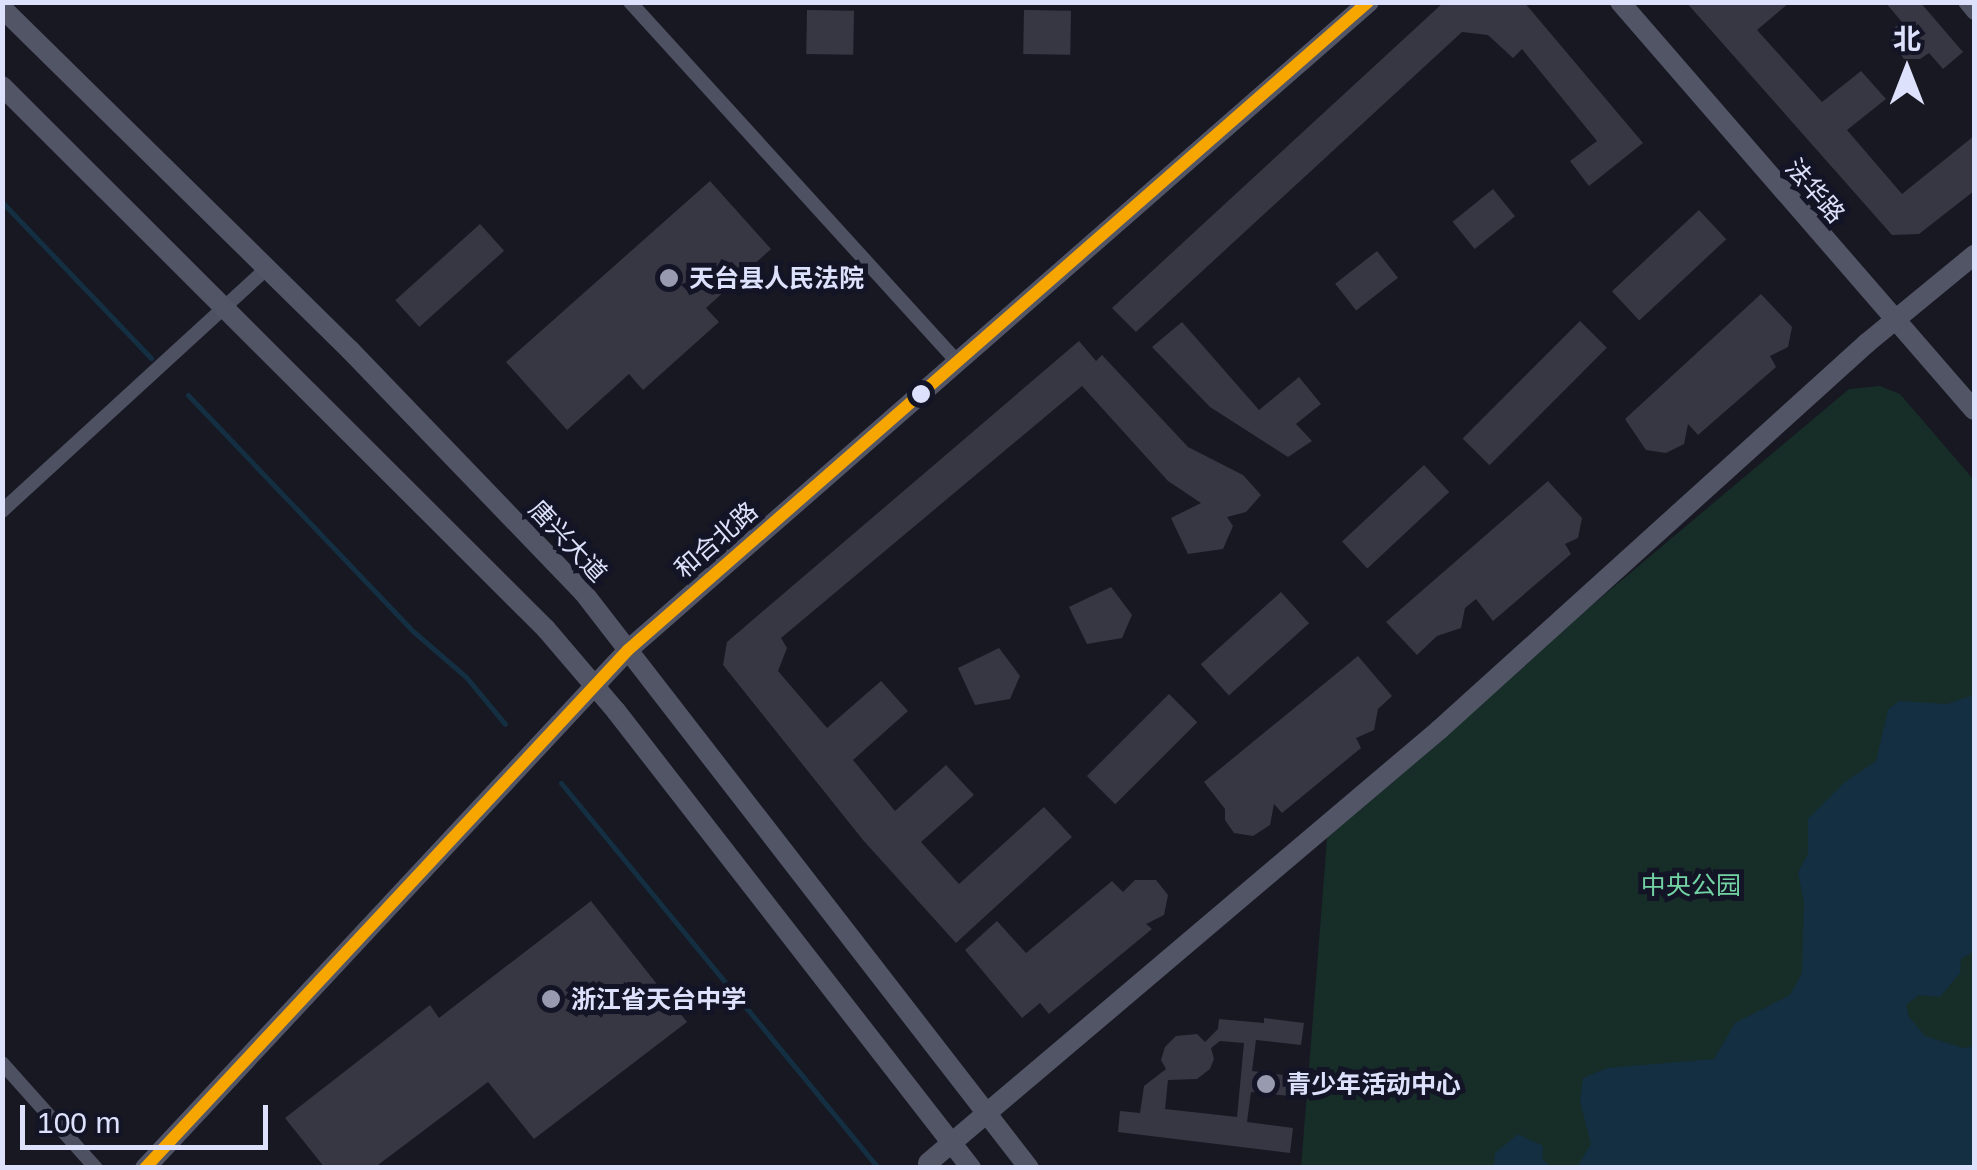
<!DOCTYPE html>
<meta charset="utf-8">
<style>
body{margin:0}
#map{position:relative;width:1977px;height:1170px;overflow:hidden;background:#171822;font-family:Helvetica,"Noto Sans SC",sans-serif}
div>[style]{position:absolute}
.green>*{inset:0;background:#172d28}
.water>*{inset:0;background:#142f41}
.stream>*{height:5px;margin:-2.5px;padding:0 2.5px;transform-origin:2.5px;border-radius:2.5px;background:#142f41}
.building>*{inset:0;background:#363743;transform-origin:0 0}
.street>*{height:14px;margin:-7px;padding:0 7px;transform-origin:7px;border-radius:7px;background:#4d5161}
.secondary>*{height:20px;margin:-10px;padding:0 10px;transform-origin:10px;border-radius:10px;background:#525566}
.bus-1>*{height:12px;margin:-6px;padding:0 6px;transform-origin:6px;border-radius:6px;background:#f7a600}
.dots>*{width:28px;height:28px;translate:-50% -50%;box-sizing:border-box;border:5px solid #131526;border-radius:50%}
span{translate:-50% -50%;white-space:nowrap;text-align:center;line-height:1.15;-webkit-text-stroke:10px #131526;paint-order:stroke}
.street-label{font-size:25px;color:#dde1fb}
.poi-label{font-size:25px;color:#dde1fb;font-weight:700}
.left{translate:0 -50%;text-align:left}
.park-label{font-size:25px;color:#72d2a3}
.frame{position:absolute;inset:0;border:5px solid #dde1fb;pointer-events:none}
.north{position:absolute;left:1857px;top:20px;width:100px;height:100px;-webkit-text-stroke:8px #131526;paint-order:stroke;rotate:0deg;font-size:28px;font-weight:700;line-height:40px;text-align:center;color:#dde1fb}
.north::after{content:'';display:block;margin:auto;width:35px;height:45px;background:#dde1fb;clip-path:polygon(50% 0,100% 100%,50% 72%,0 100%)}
.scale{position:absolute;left:20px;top:1105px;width:248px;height:45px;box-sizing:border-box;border:5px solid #dde1fb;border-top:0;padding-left:12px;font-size:30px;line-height:35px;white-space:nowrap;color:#dde1fb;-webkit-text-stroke:8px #131526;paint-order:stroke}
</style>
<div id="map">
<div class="green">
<div style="clip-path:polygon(1880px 386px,1900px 394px,1974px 480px,1974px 1167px,1301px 1168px,1328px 827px,1849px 389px)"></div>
</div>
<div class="water">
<div style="clip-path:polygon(1974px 695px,1974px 951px,1961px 959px,1960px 973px,1940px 997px,1919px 995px,1906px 1005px,1909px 1017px,1925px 1036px,1963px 1048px,1974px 1046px,1974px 1167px,1577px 1167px,1591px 1144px,1580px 1101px,1583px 1078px,1607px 1068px,1714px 1059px,1735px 1023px,1790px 995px,1802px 973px,1804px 902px,1798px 872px,1808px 854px,1808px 819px,1845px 782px,1876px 761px,1888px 710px,1899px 701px,1947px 704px)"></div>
<div style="clip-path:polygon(1518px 1134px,1543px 1146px,1542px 1158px,1550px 1167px,1494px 1167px,1495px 1153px)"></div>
</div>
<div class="stream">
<div style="left:2px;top:202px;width:216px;rotate:46.3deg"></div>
<div style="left:188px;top:395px;width:327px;rotate:46.4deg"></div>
<div style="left:414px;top:632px;width:69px;rotate:40.9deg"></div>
<div style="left:466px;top:677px;width:61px;rotate:50.3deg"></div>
<div style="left:561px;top:783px;width:499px;rotate:50.5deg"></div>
</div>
<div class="building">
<div style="clip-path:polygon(1444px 2px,1524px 2px,1643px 143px,1589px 186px,1570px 161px,1597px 141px,1522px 49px,1513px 58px,1488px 35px,1462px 32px,1136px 332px,1112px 308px)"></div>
<div style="clip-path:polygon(1686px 2px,1790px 2px,1757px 30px,1822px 102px,1861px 71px,1886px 99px,1847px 130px,1902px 194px,1974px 136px,1974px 191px,1919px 234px,1892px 235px)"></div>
<div style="clip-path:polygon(1885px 2px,1920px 2px,1963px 52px,1943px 69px,1929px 53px,1920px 59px,1904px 59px,1891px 42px,1895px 27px,1902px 22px)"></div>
<div style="left:807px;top:10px;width:47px;height:44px;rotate:1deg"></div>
<div style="left:1024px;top:10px;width:47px;height:44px;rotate:1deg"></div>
<div style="clip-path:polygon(710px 181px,771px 249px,706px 308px,719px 322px,643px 390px,629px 374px,567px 430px,506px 362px)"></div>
<div style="left:1493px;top:189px;width:35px;height:52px;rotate:51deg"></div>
<div style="left:1699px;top:210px;width:40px;height:119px;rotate:47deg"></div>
<div style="left:480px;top:224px;width:36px;height:114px;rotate:48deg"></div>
<div style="left:1377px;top:251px;width:34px;height:53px;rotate:52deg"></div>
<div style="clip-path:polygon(1761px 294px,1792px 327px,1788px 347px,1770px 356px,1776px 367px,1698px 435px,1688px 424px,1684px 444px,1666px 453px,1646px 450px,1625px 419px)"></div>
<div style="left:1580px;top:321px;width:38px;height:166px;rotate:45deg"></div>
<div style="clip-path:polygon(1182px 322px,1259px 410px,1299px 377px,1321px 404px,1296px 424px,1312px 441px,1288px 457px,1210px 407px,1152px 347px)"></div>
<div style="clip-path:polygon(1079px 341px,1096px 361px,1102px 355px,1188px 447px,1243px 475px,1261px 495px,1246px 512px,1227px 517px,1233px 526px,1223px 549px,1188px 554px,1171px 518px,1201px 503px,1168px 481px,1082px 386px,781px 638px,787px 648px,778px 671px,827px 728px,881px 681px,908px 711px,853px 760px,895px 811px,946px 765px,974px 795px,921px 842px,959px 884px,1044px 807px,1072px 837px,956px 943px,863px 840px,723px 665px,727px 642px)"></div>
<div style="left:1424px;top:465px;width:37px;height:112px;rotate:47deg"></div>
<div style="clip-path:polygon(1548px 481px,1582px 518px,1578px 538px,1565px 544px,1571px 554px,1493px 621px,1476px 599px,1465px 608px,1461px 628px,1437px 636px,1417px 655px,1386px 622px)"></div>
<div style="clip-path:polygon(1111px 587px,1132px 615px,1122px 638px,1087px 644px,1069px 607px)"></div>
<div style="left:1281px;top:592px;width:42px;height:108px;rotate:48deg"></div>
<div style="clip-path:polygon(999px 648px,1020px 676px,1010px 699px,975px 705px,958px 668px)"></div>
<div style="clip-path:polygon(1358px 656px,1392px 696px,1378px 709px,1374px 730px,1356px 738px,1361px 748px,1282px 813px,1274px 804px,1270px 825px,1253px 836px,1234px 833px,1225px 820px,1225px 809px,1204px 782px)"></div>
<div style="left:1169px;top:694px;width:40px;height:116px;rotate:45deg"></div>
<div style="clip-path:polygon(1135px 880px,1156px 880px,1168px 895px,1164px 915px,1146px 924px,1152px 929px,1049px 1014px,1040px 1003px,1022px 1018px,965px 950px,997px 921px,1026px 953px,1112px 881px,1123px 892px)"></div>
<div style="clip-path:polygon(591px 901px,687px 1022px,534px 1139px,488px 1082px,374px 1168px,325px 1168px,285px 1118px,430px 1005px,439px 1018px)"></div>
<div style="clip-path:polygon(evenodd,1264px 1018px,1304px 1023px,1301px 1045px,1256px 1040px,1252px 1071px,1292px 1076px,1290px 1096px,1251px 1092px,1247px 1122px,1293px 1128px,1290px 1153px,1118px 1132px,1120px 1111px,1140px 1113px,1144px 1086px,1166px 1069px,1161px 1060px,1165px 1047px,1176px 1036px,1197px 1034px,1205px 1042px,1218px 1029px,1219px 1019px,1264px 1023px,1264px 1018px,1220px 1041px,1244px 1043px,1237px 1117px,1165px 1109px,1168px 1080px,1197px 1079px,1210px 1069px,1214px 1059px,1211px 1048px,1220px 1041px)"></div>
</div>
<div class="street">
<div style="left:630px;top:2px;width:488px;rotate:47.7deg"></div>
<div style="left:1965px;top:2px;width:14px;rotate:51deg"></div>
<div style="left:2px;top:511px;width:360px;rotate:-42.5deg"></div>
<div style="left:2px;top:1063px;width:141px;rotate:48.2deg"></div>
</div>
<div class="secondary">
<div style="left:1620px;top:2px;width:540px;rotate:49.05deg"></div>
<div style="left:2px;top:8px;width:488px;rotate:44.5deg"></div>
<div style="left:350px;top:350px;width:336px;rotate:46.1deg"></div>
<div style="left:583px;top:592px;width:728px;rotate:52.25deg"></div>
<div style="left:2px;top:86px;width:769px;rotate:44.95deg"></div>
<div style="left:546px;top:629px;width:108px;rotate:49.5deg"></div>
<div style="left:616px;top:711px;width:579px;rotate:52.16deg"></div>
<div style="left:928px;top:1163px;width:670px;rotate:-40.28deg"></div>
<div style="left:1439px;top:730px;width:577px;rotate:-42.12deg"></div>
<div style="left:1867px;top:343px;width:139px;rotate:-39.4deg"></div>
<div style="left:145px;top:1168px;width:708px;rotate:-47deg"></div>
<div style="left:628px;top:650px;width:984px;rotate:-41.17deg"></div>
</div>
<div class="bus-1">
<div style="left:145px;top:1168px;width:708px;rotate:-47deg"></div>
<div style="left:628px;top:650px;width:984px;rotate:-41.21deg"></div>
</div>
<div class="dots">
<div style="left:669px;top:278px;background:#989baf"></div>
<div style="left:921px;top:394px;background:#dde1fb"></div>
<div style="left:551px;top:999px;background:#989baf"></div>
<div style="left:1266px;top:1084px;background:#989baf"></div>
</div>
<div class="street-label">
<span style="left:1815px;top:191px;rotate:49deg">法华路</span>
<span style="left:716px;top:540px;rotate:-41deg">和合北路</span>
<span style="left:568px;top:541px;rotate:47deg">唐兴大道</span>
</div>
<div class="poi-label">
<span class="left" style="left:689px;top:278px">天台县人民法院</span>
<span class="left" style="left:571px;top:999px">浙江省天台中学</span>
<span class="left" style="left:1286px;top:1084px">青少年活动中心</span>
</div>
<div class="park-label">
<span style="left:1691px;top:885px">中央公园</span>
</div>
<div class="frame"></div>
<div class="north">北</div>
<div class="scale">100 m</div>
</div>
